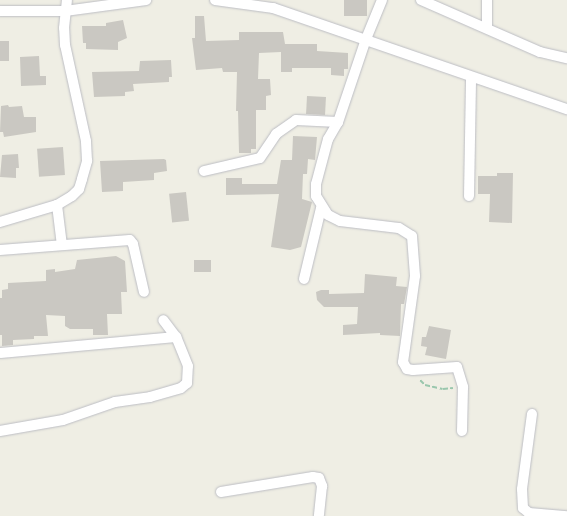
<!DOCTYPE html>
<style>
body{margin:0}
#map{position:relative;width:567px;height:516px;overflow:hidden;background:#efeee4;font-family:Signika,sans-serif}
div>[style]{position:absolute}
.building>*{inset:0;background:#cac8c2;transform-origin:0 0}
.path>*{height:2px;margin-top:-1px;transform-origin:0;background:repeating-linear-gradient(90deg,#9ac7ad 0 5px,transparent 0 7.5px)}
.roads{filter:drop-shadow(0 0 1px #bcbdc3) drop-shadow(0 0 1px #bcbdc3)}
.minor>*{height:10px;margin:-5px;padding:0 5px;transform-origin:5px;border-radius:5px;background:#fff}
span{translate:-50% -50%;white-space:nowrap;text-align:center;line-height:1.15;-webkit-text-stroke:4.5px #fff;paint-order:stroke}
</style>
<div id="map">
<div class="building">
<div style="left:344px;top:0;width:23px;height:16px"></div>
<div style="clip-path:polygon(195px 16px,204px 16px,206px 41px,239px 40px,239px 32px,283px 32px,285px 44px,317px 44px,317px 51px,348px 53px,348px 69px,344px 69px,344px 76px,331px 75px,331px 68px,292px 68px,292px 72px,281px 72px,281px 52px,259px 53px,258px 79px,270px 79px,271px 95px,266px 96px,266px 110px,256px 110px,256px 149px,251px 149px,251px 153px,239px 153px,238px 111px,236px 111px,237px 72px,223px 72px,222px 68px,196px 70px,192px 38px,195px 38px)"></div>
<div style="clip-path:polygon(123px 20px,127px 38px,118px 42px,118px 50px,86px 49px,86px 43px,83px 43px,82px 26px,106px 26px,106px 23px)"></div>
<div style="left:0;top:41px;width:9px;height:20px"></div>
<div style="clip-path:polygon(39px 56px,40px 76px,46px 76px,46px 85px,21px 86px,20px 57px)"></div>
<div style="clip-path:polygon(171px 60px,172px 77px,169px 77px,169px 82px,133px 84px,134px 91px,125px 92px,125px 96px,94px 97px,92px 72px,139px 71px,140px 61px)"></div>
<div style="left:307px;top:96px;width:19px;height:18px;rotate:3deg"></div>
<div style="clip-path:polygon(8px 105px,9px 107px,22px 106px,24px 117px,36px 117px,36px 132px,4px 137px,3px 132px,0 132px,1px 106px)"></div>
<div style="clip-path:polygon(293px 136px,317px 137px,315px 160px,308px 159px,307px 174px,303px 174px,302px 199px,312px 202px,301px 247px,290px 250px,271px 247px,279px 194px,226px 195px,226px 178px,242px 178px,242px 184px,277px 184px,281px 160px,292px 160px)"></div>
<div style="left:63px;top:147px;width:28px;height:26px;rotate:86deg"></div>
<div style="clip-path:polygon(18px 154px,19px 168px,16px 168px,16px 178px,0 177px,2px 155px)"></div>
<div style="clip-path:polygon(164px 159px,166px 160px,167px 171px,154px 173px,154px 180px,123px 182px,123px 191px,102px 192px,100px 161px)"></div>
<div style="clip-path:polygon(497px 173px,513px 173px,512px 223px,489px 222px,490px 194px,478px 194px,478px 176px,497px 176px)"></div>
<div style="left:186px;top:192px;width:29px;height:17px;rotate:84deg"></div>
<div style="clip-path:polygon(116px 256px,125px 261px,127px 292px,121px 292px,122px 314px,107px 314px,108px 335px,93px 335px,93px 329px,70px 329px,65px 326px,65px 316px,46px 315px,48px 336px,34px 336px,34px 339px,13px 340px,13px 345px,2px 346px,2px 335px,0 335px,0 298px,2px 298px,2px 290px,8px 289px,8px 283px,46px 281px,46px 270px,55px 269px,55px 272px,75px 269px,77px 260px)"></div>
<div style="left:194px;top:260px;width:17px;height:12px"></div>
<div style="clip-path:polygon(365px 274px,397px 277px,396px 286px,407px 287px,404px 304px,401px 304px,400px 336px,380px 335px,380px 333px,343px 335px,343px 325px,357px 324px,358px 307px,324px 307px,317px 300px,316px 292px,321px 290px,329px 290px,329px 294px,364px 293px)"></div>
<div style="clip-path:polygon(429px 326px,451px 330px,446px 359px,425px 355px,427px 347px,421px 346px,422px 337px,426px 337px)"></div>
</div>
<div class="path">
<div style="left:420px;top:380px;width:7px;rotate:45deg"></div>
<div style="left:425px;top:385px;width:18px;rotate:13deg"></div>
<div style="left:443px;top:389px;width:10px;rotate:-6deg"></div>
</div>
<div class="roads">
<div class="minor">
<div style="left:215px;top:0;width:59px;rotate:7.9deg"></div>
<div style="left:273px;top:8px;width:311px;rotate:19deg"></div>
<div style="left:382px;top:0;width:42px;rotate:112.3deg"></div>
<div style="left:366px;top:39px;width:88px;rotate:108.6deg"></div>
<div style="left:338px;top:122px;width:20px;rotate:120deg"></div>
<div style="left:328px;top:139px;width:47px;rotate:104.9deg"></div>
<div style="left:316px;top:184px;width:12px;rotate:90deg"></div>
<div style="left:316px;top:196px;width:22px;rotate:58deg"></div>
<div style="left:328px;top:215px;width:13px;rotate:27deg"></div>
<div style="left:340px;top:221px;width:59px;rotate:6.8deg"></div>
<div style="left:399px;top:228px;width:15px;rotate:32deg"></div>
<div style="left:412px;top:236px;width:40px;rotate:85.7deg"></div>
<div style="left:415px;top:276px;width:87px;rotate:97.9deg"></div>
<div style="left:403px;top:362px;width:8px;rotate:60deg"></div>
<div style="left:407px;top:369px;width:6px;rotate:9deg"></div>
<div style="left:413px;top:370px;width:44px;rotate:-3.9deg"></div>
<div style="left:457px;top:367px;width:21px;rotate:73deg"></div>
<div style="left:463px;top:387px;width:44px;rotate:91.3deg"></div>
<div style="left:421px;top:0;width:130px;rotate:23.6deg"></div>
<div style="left:540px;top:52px;width:28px;rotate:13deg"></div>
<div style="left:487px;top:0;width:28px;rotate:90deg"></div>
<div style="left:0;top:11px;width:65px"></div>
<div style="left:65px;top:11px;width:82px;rotate:-7.7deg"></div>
<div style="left:204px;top:171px;width:57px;rotate:-13.1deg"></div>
<div style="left:260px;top:158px;width:29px;rotate:-56deg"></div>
<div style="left:276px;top:134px;width:24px;rotate:-35deg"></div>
<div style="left:296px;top:120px;width:42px;rotate:2.7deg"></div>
<div style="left:469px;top:196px;width:118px;rotate:-89deg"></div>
<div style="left:57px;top:205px;width:39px;rotate:83deg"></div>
<div style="left:0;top:222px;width:59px;rotate:-16.6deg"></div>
<div style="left:57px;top:205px;width:17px;rotate:-31deg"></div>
<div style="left:72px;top:196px;width:10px;rotate:-45deg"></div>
<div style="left:79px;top:189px;width:10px;rotate:-73deg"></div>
<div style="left:82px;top:179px;width:19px;rotate:-74deg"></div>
<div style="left:87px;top:161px;width:20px;rotate:-93deg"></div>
<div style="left:86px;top:141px;width:98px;rotate:-102.3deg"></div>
<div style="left:65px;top:45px;width:17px;rotate:-93deg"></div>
<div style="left:64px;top:28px;width:28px;rotate:-84deg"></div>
<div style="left:0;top:250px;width:130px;rotate:-4.4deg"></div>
<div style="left:130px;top:240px;width:5px;rotate:53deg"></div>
<div style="left:133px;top:244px;width:49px;rotate:77.1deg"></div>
<div style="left:304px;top:279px;width:73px;rotate:-76.5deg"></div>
<div style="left:0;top:353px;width:177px;rotate:-5.2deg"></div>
<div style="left:532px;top:414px;width:76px;rotate:97.6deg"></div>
<div style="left:522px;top:489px;width:19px;rotate:87deg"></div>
<div style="left:523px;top:508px;width:8px;rotate:40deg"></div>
<div style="left:529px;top:513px;width:38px;rotate:5deg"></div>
<div style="left:0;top:431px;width:64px;rotate:-9.9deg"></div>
<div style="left:63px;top:420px;width:55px;rotate:-19.1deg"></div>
<div style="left:115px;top:402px;width:35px;rotate:-8deg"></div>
<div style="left:150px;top:397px;width:32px;rotate:-16deg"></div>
<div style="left:181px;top:388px;width:8px;rotate:-40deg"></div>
<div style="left:187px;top:383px;width:17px;rotate:-87deg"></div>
<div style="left:188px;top:366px;width:31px;rotate:-112deg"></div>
<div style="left:176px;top:337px;width:21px;rotate:-127deg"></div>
<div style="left:221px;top:492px;width:93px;rotate:-9.3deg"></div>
<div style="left:313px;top:477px;width:6px;rotate:9deg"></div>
<div style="left:319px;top:478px;width:9px;rotate:69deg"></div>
<div style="left:322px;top:486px;width:30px;rotate:96deg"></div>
</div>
</div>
</div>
